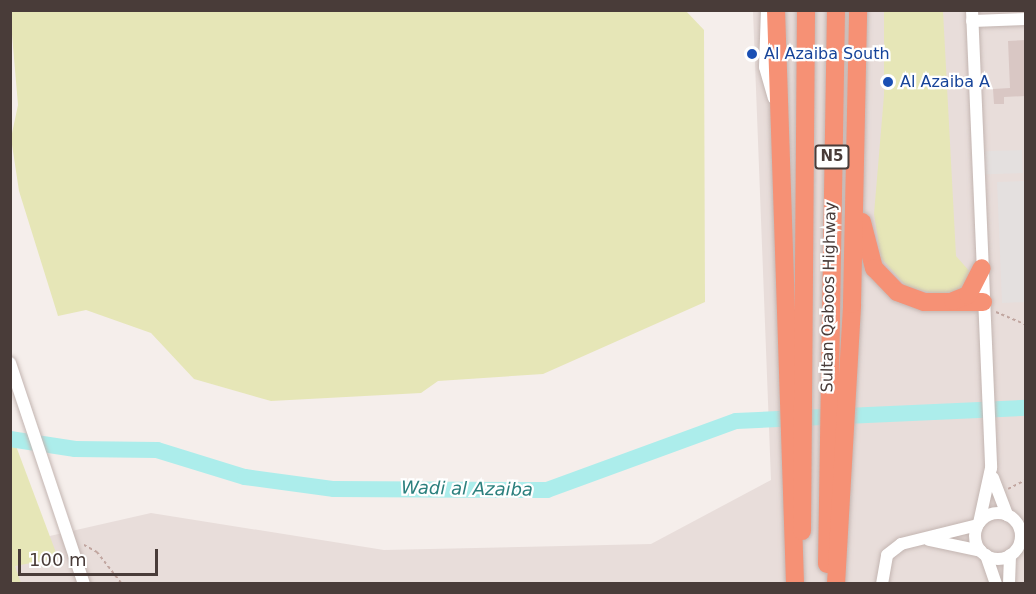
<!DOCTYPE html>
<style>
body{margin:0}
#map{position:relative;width:1036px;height:594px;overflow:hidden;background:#f5eeeb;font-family:"DejaVu Sans",sans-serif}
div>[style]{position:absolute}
.residential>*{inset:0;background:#e8ddda}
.green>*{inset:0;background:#e6e6b7}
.parking>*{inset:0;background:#e4e0df;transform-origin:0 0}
.river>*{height:16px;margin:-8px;padding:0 8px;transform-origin:8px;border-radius:8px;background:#acedeb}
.building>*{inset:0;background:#d9c7c4}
.path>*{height:1.5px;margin-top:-0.75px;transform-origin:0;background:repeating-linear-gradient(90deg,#c1a6a0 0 3px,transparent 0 6px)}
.roads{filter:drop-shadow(0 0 2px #c3b5b1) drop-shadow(0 0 2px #c3b5b1)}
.minor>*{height:12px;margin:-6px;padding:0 6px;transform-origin:6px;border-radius:6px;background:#fff}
.minor>.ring{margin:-6px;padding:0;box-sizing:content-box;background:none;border:12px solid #fff;border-radius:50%}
.highway>*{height:18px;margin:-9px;padding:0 9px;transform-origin:9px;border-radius:9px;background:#f69175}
.dots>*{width:16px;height:16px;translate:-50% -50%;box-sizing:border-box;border:3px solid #fff;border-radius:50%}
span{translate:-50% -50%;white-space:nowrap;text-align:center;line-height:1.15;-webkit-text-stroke:4.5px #fff;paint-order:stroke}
.shield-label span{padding:2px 4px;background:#fff;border:2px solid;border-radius:4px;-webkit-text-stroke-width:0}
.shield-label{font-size:15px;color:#493c39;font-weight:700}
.transit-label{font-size:16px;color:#164399}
.left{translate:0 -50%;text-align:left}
.street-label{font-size:16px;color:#493c39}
.water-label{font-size:18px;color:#2c807e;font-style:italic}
.frame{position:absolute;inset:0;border:12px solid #493c39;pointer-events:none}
.scale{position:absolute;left:18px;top:549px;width:140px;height:27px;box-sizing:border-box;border:3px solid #493c39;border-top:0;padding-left:8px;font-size:18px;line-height:21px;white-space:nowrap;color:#493c39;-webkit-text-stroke:4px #fff;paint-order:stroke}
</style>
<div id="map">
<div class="residential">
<div style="clip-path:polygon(753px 11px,1025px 11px,1025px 583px,11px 584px,10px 545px,151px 513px,384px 550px,651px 544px,771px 480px)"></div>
</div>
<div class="green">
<div style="clip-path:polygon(10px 11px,686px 11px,704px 30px,705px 302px,543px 374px,438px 381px,421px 393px,271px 401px,194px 379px,151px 333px,86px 310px,58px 316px,19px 191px,11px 138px,18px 105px)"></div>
<div style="clip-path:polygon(884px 11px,943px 11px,956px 256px,971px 273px,963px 290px,938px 294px,907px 287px,881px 258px,874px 214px,884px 95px)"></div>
<div style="clip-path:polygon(10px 430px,58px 558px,15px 566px,21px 583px,11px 583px)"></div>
</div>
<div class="parking">
<div style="left:1022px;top:150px;width:23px;height:38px;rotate:88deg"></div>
<div style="clip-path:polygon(1025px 181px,1025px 302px,1002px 303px,997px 182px)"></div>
</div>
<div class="river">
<div style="left:10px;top:439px;width:66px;rotate:8.7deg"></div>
<div style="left:75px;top:449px;width:82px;rotate:0.7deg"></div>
<div style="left:157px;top:450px;width:92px;rotate:17.1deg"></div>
<div style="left:245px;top:477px;width:90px;rotate:7.7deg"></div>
<div style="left:334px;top:489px;width:213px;rotate:0.3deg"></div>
<div style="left:547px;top:490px;width:201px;rotate:-20.1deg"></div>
<div style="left:736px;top:421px;width:290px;rotate:-2.6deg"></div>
</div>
<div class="building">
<div style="clip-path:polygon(1026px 40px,1026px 96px,1004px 97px,1004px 104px,994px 104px,993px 89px,1010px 88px,1008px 41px)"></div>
</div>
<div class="path">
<div style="left:996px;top:312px;width:33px;rotate:23deg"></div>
<div style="left:1008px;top:489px;width:20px;rotate:-27deg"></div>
<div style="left:84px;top:545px;width:15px;rotate:28deg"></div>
<div style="left:97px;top:552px;width:41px;rotate:52deg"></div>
</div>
<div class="roads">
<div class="minor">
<div style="left:767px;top:10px;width:57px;rotate:92deg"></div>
<div style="left:765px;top:67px;width:32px;rotate:74deg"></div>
<div style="left:972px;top:10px;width:458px;rotate:87.6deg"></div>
<div style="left:991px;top:468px;width:56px;rotate:102.3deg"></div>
<div style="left:972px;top:21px;width:54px;rotate:-2.1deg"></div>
<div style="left:10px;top:363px;width:233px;rotate:71.5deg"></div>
<div style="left:993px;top:478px;width:40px;rotate:69deg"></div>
<div class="ring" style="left:975px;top:513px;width:34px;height:34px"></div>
<div style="left:929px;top:540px;width:53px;rotate:11.9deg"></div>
<div style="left:986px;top:555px;width:31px;rotate:71deg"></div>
<div style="left:882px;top:584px;width:29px;rotate:-80deg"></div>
<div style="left:887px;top:555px;width:18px;rotate:-38deg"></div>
<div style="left:901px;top:544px;width:79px;rotate:-13.9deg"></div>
<div style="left:1009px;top:584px;width:29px;rotate:-88deg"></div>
</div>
<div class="highway">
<div style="left:776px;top:10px;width:574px;rotate:88.1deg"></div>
<div style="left:862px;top:222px;width:48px;rotate:75.4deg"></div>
<div style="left:874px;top:268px;width:33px;rotate:46deg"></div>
<div style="left:897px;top:292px;width:29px;rotate:20deg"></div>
<div style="left:924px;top:302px;width:59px"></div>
<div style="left:953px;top:301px;width:16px;rotate:-22deg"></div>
<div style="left:968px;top:295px;width:30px;rotate:-63deg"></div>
<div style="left:802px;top:531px;width:521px;rotate:-89.56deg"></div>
<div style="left:827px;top:564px;width:554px;rotate:-89.07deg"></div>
<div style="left:836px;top:584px;width:280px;rotate:-86.7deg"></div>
<div style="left:852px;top:304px;width:294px;rotate:-88.8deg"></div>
</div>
</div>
<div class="dots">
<div style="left:752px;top:54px;background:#1a4fb4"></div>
<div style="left:888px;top:82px;background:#1a4fb4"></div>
</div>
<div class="shield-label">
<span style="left:832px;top:157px">N5</span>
</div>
<div class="transit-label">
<span class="left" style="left:764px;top:54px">Al Azaiba South</span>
<span class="left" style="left:900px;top:82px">Al Azaiba A</span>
</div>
<div class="street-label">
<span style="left:829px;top:297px;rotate:-89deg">Sultan Qaboos Highway</span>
</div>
<div class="water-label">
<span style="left:467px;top:489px;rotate:1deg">Wadi al Azaiba</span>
</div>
<div class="frame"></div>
<div class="scale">100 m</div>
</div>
